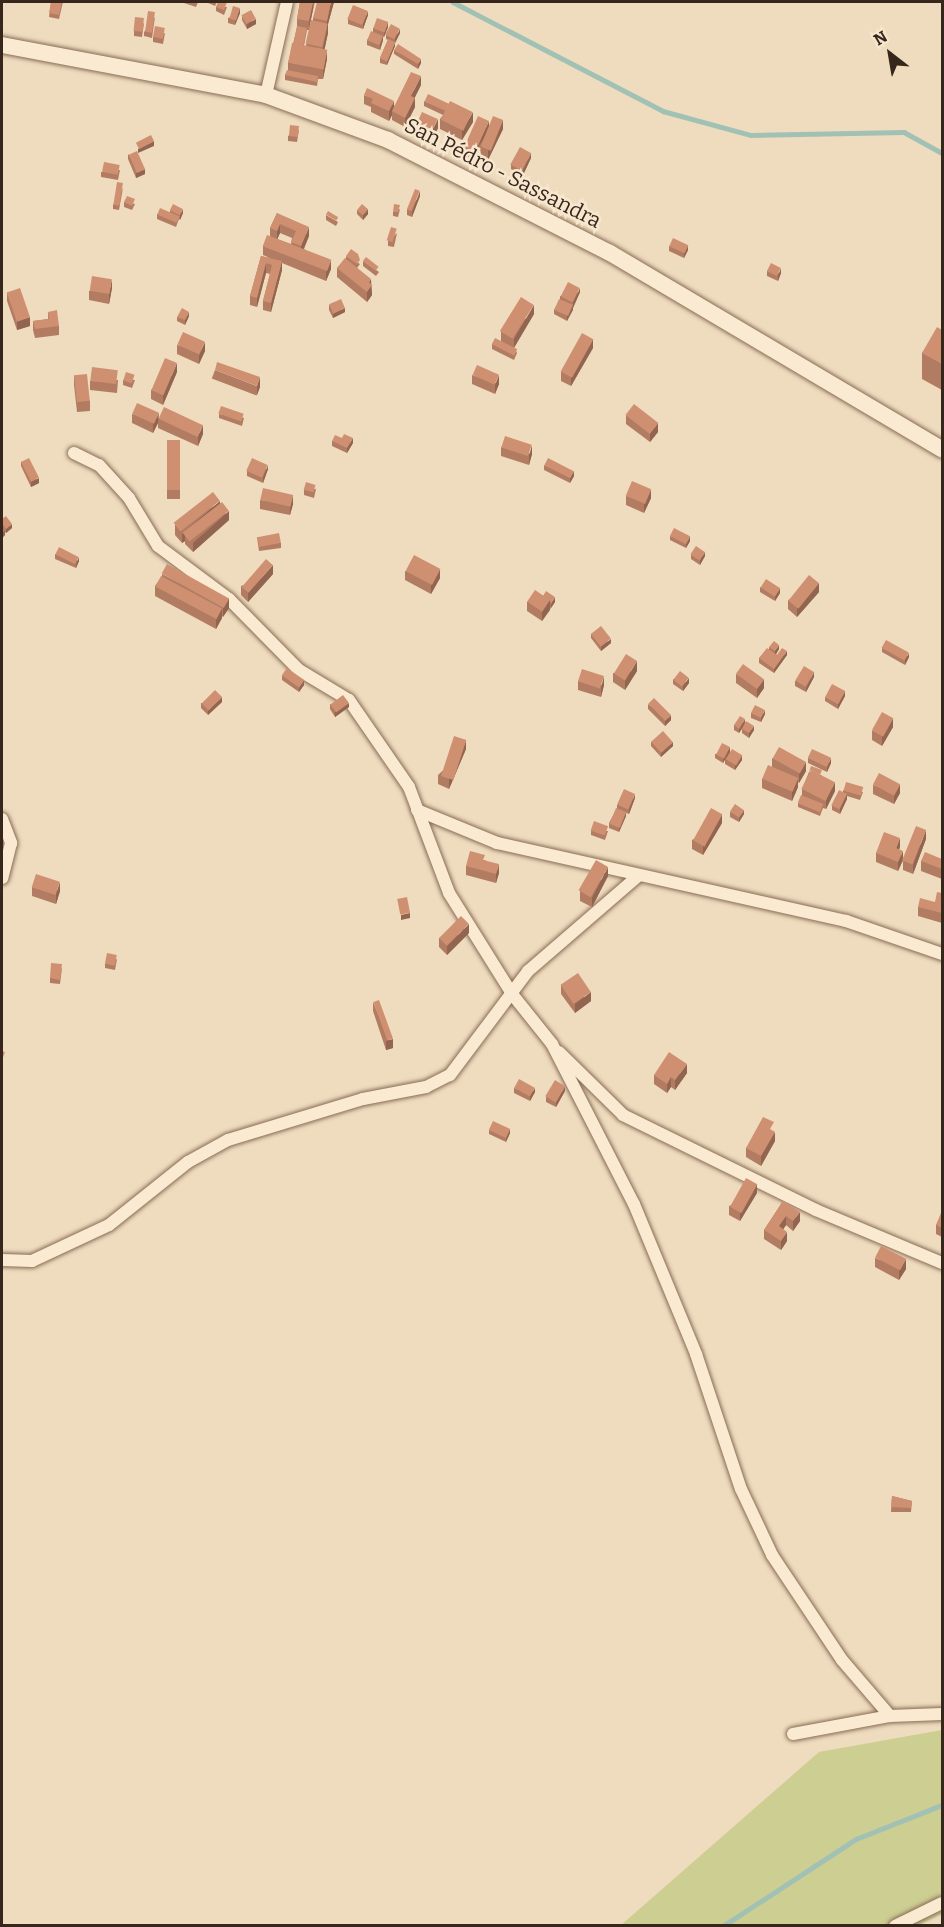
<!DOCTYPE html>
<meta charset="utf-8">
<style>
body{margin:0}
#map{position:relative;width:944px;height:1927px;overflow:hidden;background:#efdcbe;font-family:Bitter,serif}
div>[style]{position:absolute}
.green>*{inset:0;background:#cdce92}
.stream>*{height:4.5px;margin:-2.25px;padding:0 2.25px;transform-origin:2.25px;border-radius:2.25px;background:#a2c1b5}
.roads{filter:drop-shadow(0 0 2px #886c56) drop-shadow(0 0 2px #886c56)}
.street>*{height:12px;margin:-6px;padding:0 6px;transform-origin:6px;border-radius:6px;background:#faead1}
.secondary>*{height:16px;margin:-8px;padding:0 8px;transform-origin:8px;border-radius:8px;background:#faead1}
.wall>*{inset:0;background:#b27c62;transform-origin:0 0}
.shaded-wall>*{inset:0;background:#916550}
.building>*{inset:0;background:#cf9072;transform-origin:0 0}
span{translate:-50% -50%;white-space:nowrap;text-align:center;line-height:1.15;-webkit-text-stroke:5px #f7e7ce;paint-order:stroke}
.street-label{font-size:21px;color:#37261b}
.frame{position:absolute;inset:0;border:3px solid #37261b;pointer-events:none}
.north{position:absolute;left:860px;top:24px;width:60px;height:60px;-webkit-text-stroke:4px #f7e7ce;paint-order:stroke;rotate:329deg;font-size:16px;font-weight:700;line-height:24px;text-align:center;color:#37261b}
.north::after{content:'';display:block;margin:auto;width:21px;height:27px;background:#37261b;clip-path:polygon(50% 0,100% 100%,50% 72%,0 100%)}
</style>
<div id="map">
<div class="green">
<div style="clip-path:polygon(942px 1730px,942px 1914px,917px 1926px,620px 1926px,819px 1752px)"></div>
</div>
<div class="stream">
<div style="left:453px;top:2px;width:237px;rotate:27.4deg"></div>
<div style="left:663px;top:111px;width:91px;rotate:15.3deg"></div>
<div style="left:751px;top:135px;width:153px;rotate:-1.1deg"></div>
<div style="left:904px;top:132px;width:43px;rotate:28.9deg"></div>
<div style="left:723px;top:1926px;width:159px;rotate:-33.2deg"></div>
<div style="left:856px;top:1839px;width:92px;rotate:-21.6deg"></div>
</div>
<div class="roads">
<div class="street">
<div style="left:266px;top:95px;width:95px;rotate:-77.3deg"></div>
<div style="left:74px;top:453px;width:28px;rotate:26deg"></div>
<div style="left:99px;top:465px;width:45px;rotate:47.7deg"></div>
<div style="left:129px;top:498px;width:56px;rotate:58.9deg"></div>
<div style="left:158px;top:546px;width:89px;rotate:36.7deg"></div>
<div style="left:229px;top:599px;width:100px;rotate:45.4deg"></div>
<div style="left:299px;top:670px;width:58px;rotate:31deg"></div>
<div style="left:349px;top:700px;width:106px;rotate:55.4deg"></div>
<div style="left:409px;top:787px;width:113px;rotate:69.3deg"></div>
<div style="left:449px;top:893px;width:119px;rotate:58deg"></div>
<div style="left:512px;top:994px;width:64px;rotate:51.3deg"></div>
<div style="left:552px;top:1044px;width:180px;rotate:62.9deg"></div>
<div style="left:634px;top:1204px;width:162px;rotate:67.5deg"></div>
<div style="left:696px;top:1354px;width:142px;rotate:71.6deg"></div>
<div style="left:741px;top:1489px;width:73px;rotate:64.8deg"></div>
<div style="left:772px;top:1555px;width:126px;rotate:56.3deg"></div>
<div style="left:842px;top:1660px;width:74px;rotate:49.4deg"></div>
<div style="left:417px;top:810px;width:87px;rotate:22.4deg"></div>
<div style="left:497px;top:843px;width:358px;rotate:12.6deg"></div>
<div style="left:846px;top:921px;width:102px;rotate:19deg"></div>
<div style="left:2px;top:819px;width:26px;rotate:69deg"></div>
<div style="left:11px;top:843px;width:36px;rotate:104deg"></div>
<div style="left:559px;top:1052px;width:90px;rotate:44.5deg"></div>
<div style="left:623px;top:1115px;width:215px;rotate:26.2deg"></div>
<div style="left:816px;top:1210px;width:137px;rotate:22.8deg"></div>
<div style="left:2px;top:1260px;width:30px;rotate:2deg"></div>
<div style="left:32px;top:1261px;width:85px;rotate:-25.1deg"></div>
<div style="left:109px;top:1225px;width:101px;rotate:-38.6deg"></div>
<div style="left:188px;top:1162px;width:46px;rotate:-28.8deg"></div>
<div style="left:228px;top:1140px;width:141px;rotate:-16.9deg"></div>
<div style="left:363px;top:1099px;width:64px;rotate:-10.8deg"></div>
<div style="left:426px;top:1087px;width:27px;rotate:-27deg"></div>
<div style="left:450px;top:1075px;width:130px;rotate:-53.1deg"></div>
<div style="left:528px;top:971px;width:144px;rotate:-40.8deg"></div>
<div style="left:793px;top:1734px;width:99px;rotate:-10.5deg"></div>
<div style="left:890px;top:1716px;width:52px;rotate:-2.2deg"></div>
<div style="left:895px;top:1926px;width:52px;rotate:-26.1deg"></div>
</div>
<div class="secondary">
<div style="left:2px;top:45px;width:269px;rotate:10.7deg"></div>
<div style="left:266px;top:95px;width:130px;rotate:20.2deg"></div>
<div style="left:388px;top:140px;width:249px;rotate:27deg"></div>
<div style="left:610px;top:253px;width:386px;rotate:30.6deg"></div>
</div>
</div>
<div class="wall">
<div style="clip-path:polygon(51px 2px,63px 2px,59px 19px,49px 17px)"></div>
<div style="clip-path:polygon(181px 2px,198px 2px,196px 7px)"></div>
<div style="clip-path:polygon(206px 2px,217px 2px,215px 6px)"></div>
<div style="clip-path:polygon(evenodd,300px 2px,315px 2px,309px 27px,313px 20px,313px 18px,334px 2px,328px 24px,328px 33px,324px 50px,327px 59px,323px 79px,318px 79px,317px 86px,285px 80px,285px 75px,288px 70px,288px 63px,293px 44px,297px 27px,297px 19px,300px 2px,307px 30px,309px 30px,306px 46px,304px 46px,307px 30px)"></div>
<div style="clip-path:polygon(216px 7px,227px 7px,224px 15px,216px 11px)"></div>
<div style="clip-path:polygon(240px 13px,235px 25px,228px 23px,228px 18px)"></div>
<div style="clip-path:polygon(368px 15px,363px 29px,348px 24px,348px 19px)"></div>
<div style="clip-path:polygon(242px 16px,256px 24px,247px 29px,242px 20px)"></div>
<div style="clip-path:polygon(155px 17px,152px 38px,144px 36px,144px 32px)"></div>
<div style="clip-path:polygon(144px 23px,142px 37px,134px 36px,134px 31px)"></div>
<div style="clip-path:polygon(388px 27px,384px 37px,383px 37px,383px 40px,380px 50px,367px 45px,367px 40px,373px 32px,373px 28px)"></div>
<div style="clip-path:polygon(165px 33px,163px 44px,153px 42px,153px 37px)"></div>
<div style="clip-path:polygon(400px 33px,395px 43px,395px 46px,387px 65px,380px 63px,380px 58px,388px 40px,386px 39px,386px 35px)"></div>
<div style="clip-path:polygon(394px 50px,421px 63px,418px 69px,394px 54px)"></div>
<div style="clip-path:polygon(421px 85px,415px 97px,415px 107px,405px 127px,392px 120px,392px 115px,389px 121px,371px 112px,371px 107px,364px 104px,364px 95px,394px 106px)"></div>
<div style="clip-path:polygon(424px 101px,473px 122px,462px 140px,440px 129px,440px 119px,443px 115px,424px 106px)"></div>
<div style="clip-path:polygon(489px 125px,503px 129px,488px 160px,479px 155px,479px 152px,475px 161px,464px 156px,464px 147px)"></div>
<div style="clip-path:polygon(416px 126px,438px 128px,431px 142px,416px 135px)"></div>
<div style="clip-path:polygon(299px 130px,297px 142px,288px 141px,288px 136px)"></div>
<div style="clip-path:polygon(128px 154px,145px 174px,136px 178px,128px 159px)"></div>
<div style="clip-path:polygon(531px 158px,523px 175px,511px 169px,511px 165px)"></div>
<div style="clip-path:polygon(120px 170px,118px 180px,101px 177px,101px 172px)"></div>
<div style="clip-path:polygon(123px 188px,119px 210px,113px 209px,113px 205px)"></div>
<div style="clip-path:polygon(420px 196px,412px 217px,407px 215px,407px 210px)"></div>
<div style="clip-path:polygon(124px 202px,135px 204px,132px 210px,124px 207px)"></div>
<div style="clip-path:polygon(400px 209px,398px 217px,393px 216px,393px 212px)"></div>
<div style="clip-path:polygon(170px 210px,183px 213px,180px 220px,179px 219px,176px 227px,157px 219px,157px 214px,170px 212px)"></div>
<div style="clip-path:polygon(357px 210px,368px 214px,363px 220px,357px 214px)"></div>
<div style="clip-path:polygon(evenodd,277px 213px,309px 236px,304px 249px,331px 269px,326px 281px,282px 263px,282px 270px,271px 312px,263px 310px,263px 301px,270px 274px,266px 273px,257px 307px,250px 305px,250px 296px,261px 256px,270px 258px,263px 255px,263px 246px,270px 236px,270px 228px,277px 213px,280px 233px,292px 238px,291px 244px,277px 239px,280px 233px)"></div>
<div style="clip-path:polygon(326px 215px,338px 222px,336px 226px,326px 220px)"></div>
<div style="clip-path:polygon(397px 233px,394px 247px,388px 246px,388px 241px)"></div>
<div style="clip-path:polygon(669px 246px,688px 250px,684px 258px,669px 251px)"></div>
<div style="clip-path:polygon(346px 256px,360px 264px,357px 268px,371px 284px,372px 295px,367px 302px,337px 277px,337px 268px,346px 258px)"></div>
<div style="clip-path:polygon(363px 261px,379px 272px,376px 276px,363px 266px)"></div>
<div style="clip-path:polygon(767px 271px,781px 273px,778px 281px,767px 276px)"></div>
<div style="clip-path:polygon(112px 288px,109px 304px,89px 300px,89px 291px)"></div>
<div style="clip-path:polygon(7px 292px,30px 326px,17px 330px,7px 301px)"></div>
<div style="clip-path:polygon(580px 292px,567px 321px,554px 314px,554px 310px,560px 299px,560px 296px)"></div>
<div style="clip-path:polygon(329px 305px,345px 312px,333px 318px,329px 310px)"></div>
<div style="clip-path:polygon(48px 312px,59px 326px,59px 335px,35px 338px,33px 330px,33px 321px,48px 319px)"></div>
<div style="clip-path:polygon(534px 314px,514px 347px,517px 353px,514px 360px,492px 349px,492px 344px,501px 341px,501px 332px)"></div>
<div style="clip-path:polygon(189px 316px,185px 325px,177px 321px,177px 317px)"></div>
<div style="clip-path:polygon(942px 330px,942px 390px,922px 379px,922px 353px)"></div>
<div style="clip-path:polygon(177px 345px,205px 351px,199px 364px,177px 354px)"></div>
<div style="clip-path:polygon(593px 348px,571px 386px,561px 381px,561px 372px)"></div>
<div style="left:215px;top:370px;width:48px;height:9px;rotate:21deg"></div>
<div style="clip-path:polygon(177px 372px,163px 405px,151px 399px,151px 390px)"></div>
<div style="clip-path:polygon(74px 375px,90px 401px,90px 411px,77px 412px,74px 385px)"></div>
<div style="clip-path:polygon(472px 375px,499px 384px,495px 394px,472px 384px)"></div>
<div style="clip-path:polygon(118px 380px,117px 393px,90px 390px,90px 381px)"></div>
<div style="clip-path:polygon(123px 380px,135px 380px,132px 388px,123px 385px)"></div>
<div style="clip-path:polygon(132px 414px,159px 418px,203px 434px,198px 446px,158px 428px,158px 423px,153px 433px,132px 423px)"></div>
<div style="clip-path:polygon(219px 414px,244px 418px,242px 426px,219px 418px)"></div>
<div style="clip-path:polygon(626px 415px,658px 432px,650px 442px,626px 424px)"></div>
<div style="left:167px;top:440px;width:13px;height:59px"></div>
<div style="clip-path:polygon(332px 441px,353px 443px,347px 453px,332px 446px)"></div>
<div style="clip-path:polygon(501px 447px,532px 454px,529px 465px,501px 456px)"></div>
<div style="clip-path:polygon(21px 461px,39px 483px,31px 487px,21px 466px)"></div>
<div style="clip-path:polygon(544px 465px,574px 476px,570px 483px,544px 470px)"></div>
<div style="clip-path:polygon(268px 469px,263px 483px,247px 476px,247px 471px)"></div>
<div style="clip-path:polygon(316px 489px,314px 498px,304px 495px,304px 490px)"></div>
<div style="clip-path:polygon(626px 496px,651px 498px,644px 513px,626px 505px)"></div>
<div style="clip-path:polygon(260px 500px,293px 504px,290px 515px,260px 509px)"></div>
<div style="clip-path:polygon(220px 503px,229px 520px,193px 552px,185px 544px,185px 541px,182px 543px,175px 535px,175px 525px)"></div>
<div style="clip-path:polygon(2px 519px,12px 528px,6px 533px,5px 532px,5px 535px,2px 538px)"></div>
<div style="clip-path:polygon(670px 536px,690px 541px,686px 548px,670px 540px)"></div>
<div style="clip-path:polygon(257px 537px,281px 543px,281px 548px,259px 551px)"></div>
<div style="clip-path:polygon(55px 554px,79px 561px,76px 568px,55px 559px)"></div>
<div style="clip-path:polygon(691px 555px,705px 556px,700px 565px,691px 559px)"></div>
<div style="clip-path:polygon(405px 571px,440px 578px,431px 594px,405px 580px)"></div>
<div style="clip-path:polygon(162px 574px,229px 608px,223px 617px,222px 616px,222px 618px,216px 629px,155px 596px,155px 586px,162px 576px)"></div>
<div style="clip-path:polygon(273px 574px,248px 602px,241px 595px,241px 586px)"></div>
<div style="clip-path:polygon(760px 587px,780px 593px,775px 601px,760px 592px)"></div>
<div style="clip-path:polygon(819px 592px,797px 617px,788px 609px,788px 600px)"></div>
<div style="clip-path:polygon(543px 596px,555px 602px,542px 621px,527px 611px,527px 602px)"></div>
<div style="clip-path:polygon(591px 634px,611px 643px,601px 651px,591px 638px)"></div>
<div style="clip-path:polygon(769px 647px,779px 649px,776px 654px,777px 655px,787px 655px,774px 673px,759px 663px,759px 658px,769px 649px)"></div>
<div style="clip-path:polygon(882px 648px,909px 657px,905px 665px,882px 652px)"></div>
<div style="clip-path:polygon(637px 671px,625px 690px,613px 682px,613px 673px)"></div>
<div style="clip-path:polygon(736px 674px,764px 688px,757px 698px,736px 683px)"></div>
<div style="clip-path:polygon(282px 675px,304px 685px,299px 692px,282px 680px)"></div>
<div style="clip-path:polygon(814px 677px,806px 692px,795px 686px,795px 681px)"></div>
<div style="clip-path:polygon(673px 679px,689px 683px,683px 691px,673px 684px)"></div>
<div style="clip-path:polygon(578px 681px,604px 685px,601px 697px,578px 690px)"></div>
<div style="clip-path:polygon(845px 696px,838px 709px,825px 701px,825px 697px)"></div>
<div style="clip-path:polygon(222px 702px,208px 715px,201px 708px,201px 703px)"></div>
<div style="clip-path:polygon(330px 704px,349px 707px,335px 717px,330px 709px)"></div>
<div style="clip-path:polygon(648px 704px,671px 720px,665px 726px,648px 709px)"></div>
<div style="clip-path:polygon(751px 713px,765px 714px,761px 722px,751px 718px)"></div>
<div style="clip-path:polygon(745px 723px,754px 730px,749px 738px,742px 733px,742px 729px,739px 733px,734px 730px,734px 725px)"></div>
<div style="clip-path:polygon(893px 727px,882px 746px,872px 740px,872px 731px)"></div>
<div style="clip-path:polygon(651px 742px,673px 746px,661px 757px,651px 746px)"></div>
<div style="clip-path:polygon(466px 749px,449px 789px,438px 784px,438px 775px)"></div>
<div style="clip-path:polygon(730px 752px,742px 760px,735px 770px,725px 764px,725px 759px,723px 763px,715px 758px,715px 754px)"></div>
<div style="clip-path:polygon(772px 758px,806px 771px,799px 783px,798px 782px,798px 787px,792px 801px,762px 788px,762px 779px,772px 767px)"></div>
<div style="clip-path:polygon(808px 758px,831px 763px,827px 772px,808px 763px)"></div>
<div style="clip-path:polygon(809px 772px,821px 775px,835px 791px,826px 809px,823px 808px,820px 816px,798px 807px,798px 803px,802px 795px,802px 789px)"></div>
<div style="clip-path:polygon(873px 785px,900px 793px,894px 804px,873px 794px)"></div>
<div style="clip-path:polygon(843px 790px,863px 792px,860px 800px,847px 796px,847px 799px,840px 814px,832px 810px,832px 805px,843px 793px)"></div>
<div style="clip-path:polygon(635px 798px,629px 814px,626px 813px,626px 816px,619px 832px,609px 828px,609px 823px,617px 808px,617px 805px)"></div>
<div style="clip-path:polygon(730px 812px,744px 814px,739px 822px,730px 817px)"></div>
<div style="clip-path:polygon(722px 823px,703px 855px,692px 849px,692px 840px)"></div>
<div style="clip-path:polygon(591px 831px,608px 831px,605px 840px,591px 835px)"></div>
<div style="clip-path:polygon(926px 839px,913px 874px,903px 870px,903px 861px)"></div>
<div style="clip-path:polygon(900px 847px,899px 850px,903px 860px,898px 871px,876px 862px,876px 853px)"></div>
<div style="clip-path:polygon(942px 859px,942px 879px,921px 871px,921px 861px)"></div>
<div style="clip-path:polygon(485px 860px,499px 873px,496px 883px,466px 875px,466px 866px)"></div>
<div style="clip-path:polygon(608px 876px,592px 907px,580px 901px,580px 891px)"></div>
<div style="clip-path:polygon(32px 887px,60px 891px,56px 904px,32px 896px)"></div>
<div style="clip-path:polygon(942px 893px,942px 923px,918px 916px,918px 907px,935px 902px)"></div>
<div style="clip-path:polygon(469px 933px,447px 955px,439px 947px,439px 938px)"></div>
<div style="clip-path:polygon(117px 959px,115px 970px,105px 968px,105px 964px)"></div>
<div style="clip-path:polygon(62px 968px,60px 984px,50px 983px,50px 978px)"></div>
<div style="clip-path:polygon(561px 985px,591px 1001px,575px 1013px,561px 994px)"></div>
<div style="clip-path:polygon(373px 1002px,393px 1048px,386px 1050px,373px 1011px)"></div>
<div style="clip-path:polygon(687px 1073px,675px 1090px,671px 1087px,667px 1093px,654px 1084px,654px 1075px)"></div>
<div style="clip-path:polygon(514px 1088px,535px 1092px,530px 1101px,514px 1093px)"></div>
<div style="clip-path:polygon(565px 1091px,556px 1107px,546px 1102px,546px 1097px)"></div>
<div style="clip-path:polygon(489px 1130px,510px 1133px,506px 1142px,489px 1134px)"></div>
<div style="clip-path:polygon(774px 1131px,775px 1141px,761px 1166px,746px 1157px,746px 1148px)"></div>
<div style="clip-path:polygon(757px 1193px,740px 1221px,729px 1215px,729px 1206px)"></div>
<div style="clip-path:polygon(783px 1201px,800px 1221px,793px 1231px,786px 1225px,783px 1229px,787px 1241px,781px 1250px,764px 1239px,764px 1230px)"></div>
<div style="clip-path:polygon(942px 1214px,942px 1237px,936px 1234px,936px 1225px)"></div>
<div style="clip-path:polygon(875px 1258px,906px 1269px,899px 1280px,875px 1267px)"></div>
<div style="clip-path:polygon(892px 1496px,912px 1501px,911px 1512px,891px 1512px)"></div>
</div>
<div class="shaded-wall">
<div style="clip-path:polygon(313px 2px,313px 9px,309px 30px,309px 21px)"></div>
<div style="clip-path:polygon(331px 2px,334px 2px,328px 24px,328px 33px,323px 57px,323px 47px,327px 29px,327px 21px)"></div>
<div style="clip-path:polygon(240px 8px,240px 13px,235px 25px,235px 21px)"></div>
<div style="clip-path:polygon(368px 11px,368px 15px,363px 29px,363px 24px)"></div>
<div style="clip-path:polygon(256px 19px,256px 24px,247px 29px,247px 24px)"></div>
<div style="clip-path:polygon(388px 22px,388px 27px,384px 37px,384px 33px)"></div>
<div style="clip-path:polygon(400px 29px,400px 33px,395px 43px,395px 46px,387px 65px,387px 61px,395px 43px,395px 39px)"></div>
<div style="clip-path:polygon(383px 36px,383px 40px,380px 50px,380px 45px)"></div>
<div style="clip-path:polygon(327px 50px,327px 59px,323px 79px,323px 70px)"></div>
<div style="clip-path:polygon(421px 59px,421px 63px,418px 69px,418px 64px)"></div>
<div style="clip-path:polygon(421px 76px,421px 85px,411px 105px,411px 96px)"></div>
<div style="clip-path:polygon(415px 98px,415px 107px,405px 127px,405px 118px)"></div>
<div style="clip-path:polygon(394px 101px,394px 110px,392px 111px,392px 115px,389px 121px,389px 111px)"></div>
<div style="clip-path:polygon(473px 112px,473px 122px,462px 140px,462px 131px)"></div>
<div style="clip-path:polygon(438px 119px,438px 128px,431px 142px,431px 133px)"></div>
<div style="clip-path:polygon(503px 120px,503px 129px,488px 160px,488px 151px)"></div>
<div style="clip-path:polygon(489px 121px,489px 130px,479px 146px,479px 152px,475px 161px,475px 152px)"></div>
<div style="clip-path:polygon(154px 141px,154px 146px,138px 153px,138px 149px)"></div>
<div style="clip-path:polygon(531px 153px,531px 158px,523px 175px,523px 170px)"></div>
<div style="clip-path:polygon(145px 169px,145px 174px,136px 178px,136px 173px)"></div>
<div style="clip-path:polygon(420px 191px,420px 196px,412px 217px,412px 212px)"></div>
<div style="clip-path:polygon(183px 209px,183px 213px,180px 220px,180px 215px)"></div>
<div style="clip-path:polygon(368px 209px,368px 214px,363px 220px,363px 215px)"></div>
<div style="clip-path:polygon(280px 224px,280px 233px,277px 240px,277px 231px)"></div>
<div style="clip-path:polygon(309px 227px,309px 236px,301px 255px,301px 246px)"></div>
<div style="clip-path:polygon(688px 245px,688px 250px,684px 258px,684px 253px)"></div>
<div style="clip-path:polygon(331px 260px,331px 269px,326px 281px,326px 272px)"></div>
<div style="clip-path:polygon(282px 261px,282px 270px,271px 312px,271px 303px)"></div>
<div style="clip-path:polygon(266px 263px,266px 273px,257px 307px,257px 298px)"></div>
<div style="clip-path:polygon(781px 268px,781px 273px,778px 281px,778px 276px)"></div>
<div style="clip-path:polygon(112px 279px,112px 288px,109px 304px,109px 294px)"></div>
<div style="clip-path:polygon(371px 279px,372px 295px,367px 302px,367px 292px,369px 282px)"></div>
<div style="clip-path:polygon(580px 288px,580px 292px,573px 308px,573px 303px)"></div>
<div style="clip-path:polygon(534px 305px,534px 314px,514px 348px,514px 339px)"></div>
<div style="clip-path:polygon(573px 305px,573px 310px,567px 321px,567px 316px)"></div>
<div style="clip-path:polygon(345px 308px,345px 312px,333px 318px,333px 314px)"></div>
<div style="clip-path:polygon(189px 312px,189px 316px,185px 325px,185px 320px)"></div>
<div style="clip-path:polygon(30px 317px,30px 326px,17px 330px,17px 321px)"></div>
<div style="clip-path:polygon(593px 339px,593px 348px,571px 386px,571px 377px)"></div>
<div style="clip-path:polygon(205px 342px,205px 351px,199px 364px,199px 355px)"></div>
<div style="clip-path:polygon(177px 363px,177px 372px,163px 405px,163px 396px)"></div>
<div style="clip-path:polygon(499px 375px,499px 384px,495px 394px,495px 385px)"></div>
<div style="clip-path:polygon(260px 377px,260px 387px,257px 395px,257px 386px)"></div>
<div style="clip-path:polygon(159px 413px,158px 423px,153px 433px,153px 424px)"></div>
<div style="clip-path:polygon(658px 423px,658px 432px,650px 442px,650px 433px)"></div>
<div style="clip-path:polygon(203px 425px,203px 434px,198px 446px,198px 437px)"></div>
<div style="clip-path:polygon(353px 438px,353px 443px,347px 453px,347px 448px)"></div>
<div style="clip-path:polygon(532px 445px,532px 454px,529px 465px,529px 456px)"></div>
<div style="clip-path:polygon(268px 465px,268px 469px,263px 483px,263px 478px)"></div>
<div style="clip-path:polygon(574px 471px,574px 476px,570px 483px,570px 478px)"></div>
<div style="clip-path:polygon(39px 478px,39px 483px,31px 487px,31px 482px)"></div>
<div style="clip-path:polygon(651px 489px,651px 498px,644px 513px,644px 504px)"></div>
<div style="clip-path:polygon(293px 495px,293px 504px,290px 515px,290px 506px)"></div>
<div style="clip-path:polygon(220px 501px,220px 510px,185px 535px,185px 541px,182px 543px,182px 534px)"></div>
<div style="clip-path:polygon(229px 511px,229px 520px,193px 552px,193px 543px)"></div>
<div style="clip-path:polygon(12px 524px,12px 528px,6px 533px,6px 529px)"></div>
<div style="clip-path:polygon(5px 531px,5px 535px,2px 538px,2px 533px)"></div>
<div style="clip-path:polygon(690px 536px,690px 541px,686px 548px,686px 544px)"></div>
<div style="clip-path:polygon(705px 552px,705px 556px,700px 565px,700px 560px)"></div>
<div style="clip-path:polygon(79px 557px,79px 561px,76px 568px,76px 564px)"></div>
<div style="clip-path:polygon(273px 565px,273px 574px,248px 602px,248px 593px)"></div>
<div style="clip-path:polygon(440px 569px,440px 578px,431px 594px,431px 585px)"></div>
<div style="clip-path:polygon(819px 583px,819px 592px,797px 617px,797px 607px)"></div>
<div style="clip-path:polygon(780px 588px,780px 593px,775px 601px,775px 596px)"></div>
<div style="clip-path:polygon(555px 597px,555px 602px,551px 608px,551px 604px)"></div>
<div style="clip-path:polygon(229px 598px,229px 608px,223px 617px,223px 608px)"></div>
<div style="clip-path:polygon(550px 600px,550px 610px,542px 621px,542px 612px)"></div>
<div style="clip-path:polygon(222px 609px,222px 618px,216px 629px,216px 620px)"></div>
<div style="clip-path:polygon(611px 639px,611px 643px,601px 651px,601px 647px)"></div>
<div style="clip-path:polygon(779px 645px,779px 649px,775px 656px,775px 651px)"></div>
<div style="clip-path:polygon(787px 651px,787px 655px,774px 673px,774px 669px)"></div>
<div style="clip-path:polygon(909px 653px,909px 657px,905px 665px,905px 660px)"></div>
<div style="clip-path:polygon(637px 661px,637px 671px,625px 690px,625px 681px)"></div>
<div style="clip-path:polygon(814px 672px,814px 677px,806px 692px,806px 688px)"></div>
<div style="clip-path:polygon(604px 676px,604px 685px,601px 697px,601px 688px)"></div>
<div style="clip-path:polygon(689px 678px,689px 683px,683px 691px,683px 686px)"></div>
<div style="clip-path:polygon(764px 679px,764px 688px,757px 698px,757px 689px)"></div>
<div style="clip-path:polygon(304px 680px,304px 685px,299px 692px,299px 688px)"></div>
<div style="clip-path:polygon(845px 691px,845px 696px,838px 709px,838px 704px)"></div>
<div style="clip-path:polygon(222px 697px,222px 702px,208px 715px,208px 710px)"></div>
<div style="clip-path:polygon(349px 703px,349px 707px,335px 717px,335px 712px)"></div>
<div style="clip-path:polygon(765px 710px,765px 714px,761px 722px,761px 718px)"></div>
<div style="clip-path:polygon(671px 715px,671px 720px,665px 726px,665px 721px)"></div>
<div style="clip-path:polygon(893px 718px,893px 727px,882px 746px,882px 736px)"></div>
<div style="clip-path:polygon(745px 719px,745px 723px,739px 733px,739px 729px)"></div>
<div style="clip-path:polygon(754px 726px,754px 730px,749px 738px,749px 733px)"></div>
<div style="clip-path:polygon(466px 740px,466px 749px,449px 789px,449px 780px)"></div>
<div style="clip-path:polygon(673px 742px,673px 746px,661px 757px,661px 753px)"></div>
<div style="clip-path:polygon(730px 747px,730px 752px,723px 763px,723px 758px)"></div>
<div style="clip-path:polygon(742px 755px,742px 760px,735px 770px,735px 766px)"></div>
<div style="clip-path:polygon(831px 758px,831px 763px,827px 772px,827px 767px)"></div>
<div style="clip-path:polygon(806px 762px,806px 771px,799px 783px,799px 774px)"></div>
<div style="clip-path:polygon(798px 778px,798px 787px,792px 801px,792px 792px)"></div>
<div style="clip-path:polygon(835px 782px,835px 791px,826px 809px,826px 800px)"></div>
<div style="clip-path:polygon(900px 784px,900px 793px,894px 804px,894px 795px)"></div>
<div style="clip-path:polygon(635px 794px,635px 798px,629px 814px,629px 810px)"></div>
<div style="clip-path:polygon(847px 794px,847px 799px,840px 814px,840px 809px)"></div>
<div style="clip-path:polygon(744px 810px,744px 814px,739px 822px,739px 818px)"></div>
<div style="clip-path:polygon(626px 812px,626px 816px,619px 832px,619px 828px)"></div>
<div style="clip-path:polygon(722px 814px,722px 823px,703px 855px,703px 846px)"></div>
<div style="clip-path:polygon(926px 830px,926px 839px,913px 874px,913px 865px)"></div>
<div style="clip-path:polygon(900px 838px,900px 847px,896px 858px,896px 848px)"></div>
<div style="clip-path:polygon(903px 851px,903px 860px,898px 871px,898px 862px)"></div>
<div style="clip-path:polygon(499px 864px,499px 873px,496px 883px,496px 874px)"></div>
<div style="clip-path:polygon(608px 867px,608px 876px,592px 907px,592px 898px)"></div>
<div style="clip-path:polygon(60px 882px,60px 891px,56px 904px,56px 894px)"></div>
<div style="clip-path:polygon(410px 913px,410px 918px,401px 920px,401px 915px)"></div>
<div style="clip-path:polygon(469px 924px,469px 933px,447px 955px,447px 946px)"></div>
<div style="clip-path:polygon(591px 992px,591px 1001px,575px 1013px,575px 1004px)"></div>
<div style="clip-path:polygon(393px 1039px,393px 1048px,386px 1050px,386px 1041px)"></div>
<div style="clip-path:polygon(687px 1064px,687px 1073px,675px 1090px,675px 1080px)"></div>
<div style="clip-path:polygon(671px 1077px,671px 1087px,667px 1093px,667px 1084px)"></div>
<div style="clip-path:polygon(565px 1086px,565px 1091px,556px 1107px,556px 1103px)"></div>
<div style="clip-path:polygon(535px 1088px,535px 1092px,530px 1101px,530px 1096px)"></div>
<div style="clip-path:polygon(510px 1129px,510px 1133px,506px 1142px,506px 1137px)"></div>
<div style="clip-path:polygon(775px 1132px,775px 1141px,761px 1166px,761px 1156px)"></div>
<div style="clip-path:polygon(757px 1184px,757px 1193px,740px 1221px,740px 1212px)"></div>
<div style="clip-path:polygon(800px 1212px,800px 1221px,793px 1231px,793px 1221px)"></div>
<div style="clip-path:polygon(786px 1216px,786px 1225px,779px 1236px,779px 1226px)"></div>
<div style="clip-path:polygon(787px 1232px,787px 1241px,781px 1250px,781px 1241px)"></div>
<div style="clip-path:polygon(906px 1259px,906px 1269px,899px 1280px,899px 1271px)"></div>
</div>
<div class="building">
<div style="clip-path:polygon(51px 2px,62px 2px,59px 15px,49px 13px)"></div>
<div style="clip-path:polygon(218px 2px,227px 2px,224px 10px,216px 7px)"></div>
<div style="clip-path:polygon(300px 2px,313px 2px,309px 21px,297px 19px)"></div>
<div style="clip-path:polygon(317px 2px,331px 2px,327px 21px,313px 18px)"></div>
<div style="left:353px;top:5px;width:16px;height:15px;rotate:22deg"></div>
<div style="left:233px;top:6px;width:7px;height:13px;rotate:16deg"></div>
<div style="left:251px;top:10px;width:10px;height:11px;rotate:61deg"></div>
<div style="left:148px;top:11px;width:7px;height:21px;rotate:8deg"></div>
<div style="left:135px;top:17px;width:9px;height:14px;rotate:6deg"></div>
<div style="left:377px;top:18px;width:12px;height:11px;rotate:20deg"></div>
<div style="left:311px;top:20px;width:17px;height:24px;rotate:13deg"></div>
<div style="left:391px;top:24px;width:10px;height:12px;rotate:29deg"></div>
<div style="left:155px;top:26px;width:10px;height:11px;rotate:11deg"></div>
<div style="left:297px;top:26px;width:10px;height:18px;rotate:11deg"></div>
<div style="left:371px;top:31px;width:13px;height:10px;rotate:23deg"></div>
<div style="left:388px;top:39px;width:8px;height:21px;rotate:23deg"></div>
<div style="left:292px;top:43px;width:36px;height:20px;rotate:11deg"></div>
<div style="clip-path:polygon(398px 44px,421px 59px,418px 64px,394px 50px)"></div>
<div style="clip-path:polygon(287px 70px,318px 76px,317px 82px,285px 75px)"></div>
<div style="clip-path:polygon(411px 72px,421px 76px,411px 96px,415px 98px,405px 118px,392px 111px)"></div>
<div style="clip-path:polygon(367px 88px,394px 101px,389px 111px,371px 103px,373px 99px,364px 95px)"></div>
<div style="left:428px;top:94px;width:23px;height:8px;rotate:25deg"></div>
<div style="left:450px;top:101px;width:25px;height:21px;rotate:26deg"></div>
<div style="left:422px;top:112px;width:17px;height:15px;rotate:24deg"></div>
<div style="left:478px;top:116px;width:12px;height:34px;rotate:24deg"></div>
<div style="left:493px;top:116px;width:11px;height:33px;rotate:22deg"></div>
<div style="left:290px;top:125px;width:9px;height:11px;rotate:6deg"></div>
<div style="left:151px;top:135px;width:7px;height:17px;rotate:63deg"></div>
<div style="left:520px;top:147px;width:13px;height:20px;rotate:29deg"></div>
<div style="left:137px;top:151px;width:20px;height:9px;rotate:66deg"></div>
<div style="left:104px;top:162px;width:16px;height:10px;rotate:11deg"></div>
<div style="left:117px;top:182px;width:6px;height:23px;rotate:9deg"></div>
<div style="left:415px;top:189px;width:5px;height:22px;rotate:22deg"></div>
<div style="clip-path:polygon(127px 196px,135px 199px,132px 206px,124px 202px)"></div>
<div style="left:173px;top:204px;width:11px;height:7px;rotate:27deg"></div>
<div style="left:362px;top:204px;width:8px;height:8px;rotate:40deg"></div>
<div style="clip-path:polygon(394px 204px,400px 205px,398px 212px,393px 212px)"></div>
<div style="left:160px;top:208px;width:21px;height:7px;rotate:23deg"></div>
<div style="left:328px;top:211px;width:12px;height:4px;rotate:31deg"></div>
<div style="clip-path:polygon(277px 213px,309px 227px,301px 246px,291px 242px,296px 231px,280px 224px,277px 231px,270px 228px)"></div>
<div style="left:391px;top:227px;width:6px;height:14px;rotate:18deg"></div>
<div style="left:267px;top:235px;width:69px;height:12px;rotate:21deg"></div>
<div style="left:673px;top:238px;width:17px;height:9px;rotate:25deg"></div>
<div style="clip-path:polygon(351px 249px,358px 254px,360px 260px,357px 264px,346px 256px)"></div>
<div style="clip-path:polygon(261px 256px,282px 261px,271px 303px,263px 301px,272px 265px,266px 263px,257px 298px,250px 296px)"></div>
<div style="left:366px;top:257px;width:16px;height:5px;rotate:38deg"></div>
<div style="clip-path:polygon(345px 258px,371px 279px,369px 282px,372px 285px,367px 292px,337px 268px)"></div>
<div style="left:771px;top:263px;width:11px;height:9px;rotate:27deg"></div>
<div style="left:92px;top:276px;width:20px;height:15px;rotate:9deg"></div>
<div style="left:568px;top:282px;width:13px;height:16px;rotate:27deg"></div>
<div style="left:20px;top:288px;width:31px;height:14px;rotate:71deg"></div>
<div style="left:521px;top:297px;width:15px;height:40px;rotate:32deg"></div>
<div style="left:341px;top:299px;width:10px;height:13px;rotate:66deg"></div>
<div style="left:559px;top:299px;width:15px;height:12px;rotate:23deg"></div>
<div style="clip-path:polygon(182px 308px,189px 312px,185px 320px,177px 317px)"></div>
<div style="clip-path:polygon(57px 310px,59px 326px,35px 329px,33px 321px,49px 319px,48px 312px)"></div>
<div style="clip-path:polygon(937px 327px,942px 330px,942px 364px,922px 353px)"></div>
<div style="left:183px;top:332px;width:24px;height:14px;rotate:24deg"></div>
<div style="left:582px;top:333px;width:13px;height:44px;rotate:29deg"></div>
<div style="left:495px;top:338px;width:25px;height:7px;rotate:27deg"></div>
<div style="left:165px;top:358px;width:13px;height:35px;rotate:23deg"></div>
<div style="clip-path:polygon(217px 362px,260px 377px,257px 386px,215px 370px)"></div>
<div style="left:477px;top:365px;width:24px;height:11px;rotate:24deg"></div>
<div style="left:92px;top:367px;width:26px;height:14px;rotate:7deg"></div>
<div style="left:126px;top:372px;width:9px;height:9px;rotate:18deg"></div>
<div style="left:87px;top:374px;width:27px;height:13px;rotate:84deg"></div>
<div style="left:137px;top:403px;width:24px;height:12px;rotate:24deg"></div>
<div style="left:634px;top:404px;width:31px;height:14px;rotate:38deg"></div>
<div style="left:221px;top:406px;width:24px;height:8px;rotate:19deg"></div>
<div style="left:164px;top:407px;width:43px;height:13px;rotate:25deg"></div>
<div style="clip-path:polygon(344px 434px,353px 438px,347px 448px,332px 441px,335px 435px,342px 438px)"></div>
<div style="left:505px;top:436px;width:28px;height:12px;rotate:18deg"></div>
<div style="left:167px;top:440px;width:13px;height:50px"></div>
<div style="left:29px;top:458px;width:22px;height:9px;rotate:63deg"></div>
<div style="left:252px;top:458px;width:17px;height:14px;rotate:24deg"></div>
<div style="left:548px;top:458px;width:29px;height:8px;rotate:27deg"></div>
<div style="left:632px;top:481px;width:21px;height:16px;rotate:23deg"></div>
<div style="left:306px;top:482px;width:10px;height:8px;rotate:17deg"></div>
<div style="left:263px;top:488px;width:31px;height:12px;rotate:13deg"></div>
<div style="left:213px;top:492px;width:11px;height:50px;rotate:52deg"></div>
<div style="left:222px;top:502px;width:11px;height:50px;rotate:52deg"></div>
<div style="clip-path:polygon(6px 516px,12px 524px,6px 529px,2px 523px,2px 519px)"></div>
<div style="left:674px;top:528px;width:18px;height:9px;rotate:27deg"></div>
<div style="left:279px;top:533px;width:10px;height:22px;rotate:79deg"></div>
<div style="left:696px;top:546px;width:11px;height:10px;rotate:34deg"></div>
<div style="left:59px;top:547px;width:22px;height:8px;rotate:27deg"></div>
<div style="left:414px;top:555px;width:30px;height:18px;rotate:28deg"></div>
<div style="left:266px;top:559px;width:9px;height:37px;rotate:41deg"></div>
<div style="left:167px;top:564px;width:71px;height:11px;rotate:29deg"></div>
<div style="left:809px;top:575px;width:13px;height:33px;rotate:39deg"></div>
<div style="left:161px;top:576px;width:69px;height:12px;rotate:28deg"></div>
<div style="left:766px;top:579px;width:17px;height:10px;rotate:33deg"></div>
<div style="left:535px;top:590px;width:18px;height:14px;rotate:34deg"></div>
<div style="clip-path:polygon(546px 591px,555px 597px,551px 604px,550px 600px,543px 596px)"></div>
<div style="left:601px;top:626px;width:16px;height:13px;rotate:52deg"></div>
<div style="left:886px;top:640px;width:26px;height:9px;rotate:29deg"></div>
<div style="clip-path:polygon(774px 641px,779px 645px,775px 651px,769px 647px)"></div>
<div style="clip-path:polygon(767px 648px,777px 655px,782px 648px,787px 651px,774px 669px,759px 658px)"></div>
<div style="left:626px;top:654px;width:13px;height:23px;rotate:32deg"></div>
<div style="left:743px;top:664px;width:26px;height:12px;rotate:36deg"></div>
<div style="left:804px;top:666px;width:12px;height:17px;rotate:31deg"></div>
<div style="left:287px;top:668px;width:21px;height:9px;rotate:35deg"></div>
<div style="left:582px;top:669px;width:23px;height:13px;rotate:18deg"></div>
<div style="left:680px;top:671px;width:11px;height:11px;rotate:38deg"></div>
<div style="left:832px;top:684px;width:15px;height:15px;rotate:28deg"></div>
<div style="left:215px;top:690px;width:10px;height:19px;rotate:45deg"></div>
<div style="left:343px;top:695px;width:10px;height:16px;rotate:53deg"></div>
<div style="left:654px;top:698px;width:24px;height:8px;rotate:45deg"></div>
<div style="left:755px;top:705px;width:11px;height:9px;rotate:27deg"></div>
<div style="left:882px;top:712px;width:13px;height:21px;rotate:29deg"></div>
<div style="clip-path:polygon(740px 716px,745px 719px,739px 729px,734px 725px)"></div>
<div style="clip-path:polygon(746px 721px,754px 726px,749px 733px,742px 729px)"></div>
<div style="left:663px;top:731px;width:15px;height:16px;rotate:48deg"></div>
<div style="left:454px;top:736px;width:13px;height:42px;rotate:18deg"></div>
<div style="left:722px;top:743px;width:9px;height:13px;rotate:27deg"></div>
<div style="left:779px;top:747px;width:31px;height:13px;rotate:29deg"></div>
<div style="left:732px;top:749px;width:12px;height:12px;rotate:31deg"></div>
<div style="left:812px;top:749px;width:21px;height:10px;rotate:25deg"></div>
<div style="left:768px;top:765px;width:33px;height:15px;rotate:23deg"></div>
<div style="clip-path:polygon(811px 766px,822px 770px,820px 775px,811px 770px,809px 772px)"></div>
<div style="left:811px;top:770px;width:27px;height:21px;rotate:27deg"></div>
<div style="left:879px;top:773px;width:24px;height:13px;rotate:28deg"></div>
<div style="left:846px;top:782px;width:18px;height:9px;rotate:16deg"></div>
<div style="left:624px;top:789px;width:12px;height:17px;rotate:24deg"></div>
<div style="left:839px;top:790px;width:9px;height:17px;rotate:27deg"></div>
<div style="left:801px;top:795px;width:24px;height:9px;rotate:22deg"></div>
<div style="left:735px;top:804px;width:11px;height:9px;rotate:34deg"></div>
<div style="left:616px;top:808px;width:11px;height:17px;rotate:22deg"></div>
<div style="left:711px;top:808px;width:13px;height:37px;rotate:29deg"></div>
<div style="left:594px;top:821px;width:15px;height:10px;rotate:20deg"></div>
<div style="left:916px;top:826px;width:11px;height:37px;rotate:22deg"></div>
<div style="clip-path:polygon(884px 832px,900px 838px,896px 848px,903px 851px,898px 862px,876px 853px)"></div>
<div style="clip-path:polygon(470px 851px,485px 855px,483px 860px,499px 864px,496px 874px,466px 866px)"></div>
<div style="clip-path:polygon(925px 852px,942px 859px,942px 869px,921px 861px)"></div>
<div style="left:596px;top:860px;width:14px;height:35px;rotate:30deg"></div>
<div style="left:36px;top:874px;width:25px;height:14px;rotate:18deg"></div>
<div style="clip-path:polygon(937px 892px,942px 893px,942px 913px,918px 907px,920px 898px,935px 902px)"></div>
<div style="left:407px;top:897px;width:16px;height:10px;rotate:79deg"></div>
<div style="left:461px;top:916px;width:11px;height:31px;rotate:45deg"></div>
<div style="left:107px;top:953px;width:10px;height:11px;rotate:11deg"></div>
<div style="clip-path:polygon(51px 963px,62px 964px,60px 980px,50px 978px)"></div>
<div style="left:578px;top:973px;width:23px;height:21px;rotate:56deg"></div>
<div style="left:379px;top:1000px;width:41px;height:6px;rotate:70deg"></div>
<div style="clip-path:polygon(2px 1051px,5px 1052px,2px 1060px)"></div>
<div style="clip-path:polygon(669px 1052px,687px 1064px,675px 1080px,671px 1077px,667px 1084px,654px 1075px)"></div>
<div style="left:519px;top:1079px;width:18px;height:10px;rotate:29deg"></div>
<div style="left:555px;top:1080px;width:12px;height:19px;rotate:31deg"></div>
<div style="clip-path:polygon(763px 1117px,774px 1122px,770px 1129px,775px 1132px,761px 1156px,746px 1148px)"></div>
<div style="left:493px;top:1121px;width:19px;height:10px;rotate:25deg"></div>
<div style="left:746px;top:1178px;width:13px;height:33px;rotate:29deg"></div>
<div style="clip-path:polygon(783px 1201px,800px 1212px,793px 1221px,786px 1216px,779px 1226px,787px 1232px,781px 1241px,764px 1230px)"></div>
<div style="clip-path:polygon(941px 1213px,942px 1214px,942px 1228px,936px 1225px)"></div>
<div style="left:881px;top:1246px;width:28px;height:13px;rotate:27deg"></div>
<div style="clip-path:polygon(892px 1496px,912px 1501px,911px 1508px,891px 1507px)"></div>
</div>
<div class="street-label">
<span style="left:503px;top:173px;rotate:27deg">San Pédro - Sassandra</span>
</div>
<div class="frame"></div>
<div class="north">N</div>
</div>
